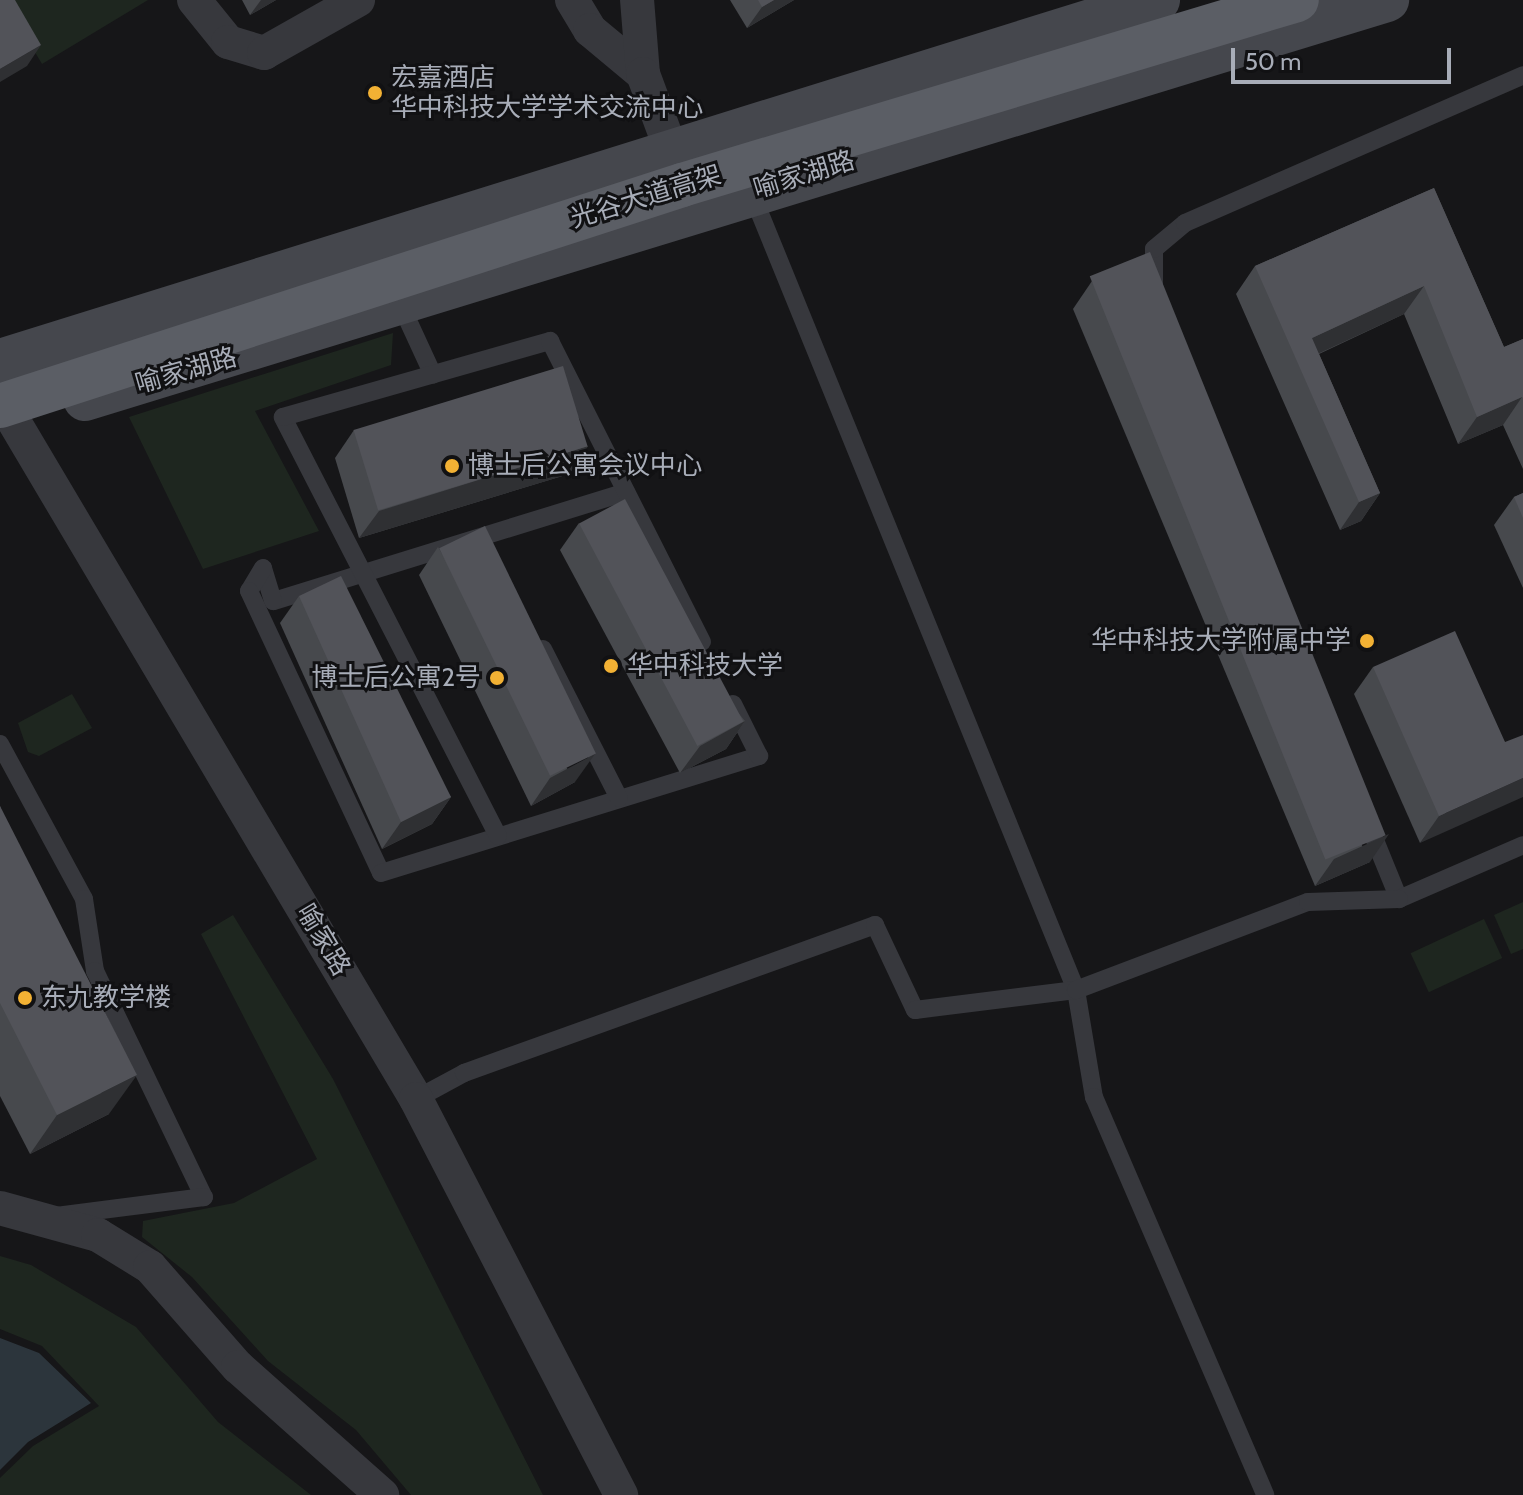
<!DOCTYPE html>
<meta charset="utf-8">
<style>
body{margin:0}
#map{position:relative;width:1523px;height:1495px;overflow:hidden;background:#161618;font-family:Cabin,"Noto Sans SC",sans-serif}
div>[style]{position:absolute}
.green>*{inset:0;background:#1e261f;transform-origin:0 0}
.water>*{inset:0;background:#2c353c}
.service>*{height:18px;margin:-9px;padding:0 9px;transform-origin:9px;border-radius:9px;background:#37383d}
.minor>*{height:34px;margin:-17px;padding:0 17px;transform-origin:17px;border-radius:17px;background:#37383d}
.secondary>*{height:44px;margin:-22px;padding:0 22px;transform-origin:22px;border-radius:22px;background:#45474d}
.trunk-bridge>*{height:44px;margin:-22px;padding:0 22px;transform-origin:22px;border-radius:22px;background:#5b5e65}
.wall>*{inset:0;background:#47494d}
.shaded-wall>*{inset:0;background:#2f3033}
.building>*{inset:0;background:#525359;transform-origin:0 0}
.dots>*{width:22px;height:22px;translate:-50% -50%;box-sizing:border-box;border:4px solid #111113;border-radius:50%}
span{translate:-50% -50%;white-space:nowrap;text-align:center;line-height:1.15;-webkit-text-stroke:6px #111113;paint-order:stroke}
.poi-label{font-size:26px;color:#a8adb8}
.left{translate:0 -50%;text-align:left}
.right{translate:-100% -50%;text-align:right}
.street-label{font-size:26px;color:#a8adb8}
.scale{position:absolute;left:1231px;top:48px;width:220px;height:36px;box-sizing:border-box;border:4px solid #a8adb8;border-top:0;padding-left:10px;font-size:24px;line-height:28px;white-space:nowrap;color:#a8adb8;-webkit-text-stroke:6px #111113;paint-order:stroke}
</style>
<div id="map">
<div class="green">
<div style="clip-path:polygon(4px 0,148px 0,42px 64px)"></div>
<div style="clip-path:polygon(393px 333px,391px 365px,255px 411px,319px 531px,203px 569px,129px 417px)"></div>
<div style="clip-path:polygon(72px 694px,92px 728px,39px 756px,28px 752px,18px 723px)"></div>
<div style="clip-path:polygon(1523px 902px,1523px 949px,1511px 954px,1494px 915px)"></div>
<div style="clip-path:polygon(233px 915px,333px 1079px,543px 1495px,411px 1495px,356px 1430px,268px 1361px,192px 1277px,142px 1237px,143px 1221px,234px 1203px,317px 1159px,201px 934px)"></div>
<div style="left:1484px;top:919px;width:43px;height:81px;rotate:65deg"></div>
<div style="clip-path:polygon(0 1256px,31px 1265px,136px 1327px,218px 1422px,311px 1495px,0 1495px,0 1478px,33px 1446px,99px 1406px,42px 1346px,0 1329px)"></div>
</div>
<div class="water">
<div style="clip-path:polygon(0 1338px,39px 1353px,91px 1403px,28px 1442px,0 1470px)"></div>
</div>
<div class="service">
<div style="left:752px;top:194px;width:859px;rotate:67.85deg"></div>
<div style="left:1076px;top:990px;width:109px;rotate:80.5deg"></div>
<div style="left:1094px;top:1097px;width:433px;rotate:66.7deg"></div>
<div style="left:1154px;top:285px;width:36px;rotate:-90deg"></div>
<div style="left:1154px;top:249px;width:40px;rotate:-40deg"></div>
<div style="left:1185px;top:223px;width:369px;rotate:-23.6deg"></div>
<div style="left:399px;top:301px;width:81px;rotate:65.3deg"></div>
<div style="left:626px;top:492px;width:369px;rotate:162.8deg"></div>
<div style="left:273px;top:601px;width:34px;rotate:-107deg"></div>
<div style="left:263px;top:568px;width:27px;rotate:121deg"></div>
<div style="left:249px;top:591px;width:311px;rotate:64.9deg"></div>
<div style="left:381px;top:873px;width:396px;rotate:-17.2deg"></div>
<div style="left:759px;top:756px;width:58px;rotate:-116.6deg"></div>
<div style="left:543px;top:649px;width:167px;rotate:63deg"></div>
<div style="left:0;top:744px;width:176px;rotate:61.5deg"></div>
<div style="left:84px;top:899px;width:73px;rotate:81.3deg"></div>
<div style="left:95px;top:971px;width:251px;rotate:64.3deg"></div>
<div style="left:204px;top:1197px;width:149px;rotate:172.7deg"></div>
<div style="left:1370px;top:828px;width:77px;rotate:67.8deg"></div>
<div style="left:1399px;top:899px;width:135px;rotate:-23.5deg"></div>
<div style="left:498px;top:836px;width:471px;rotate:-117.2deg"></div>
<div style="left:283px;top:417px;width:278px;rotate:-15.9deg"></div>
<div style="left:550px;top:341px;width:337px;rotate:63.2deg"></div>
<div style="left:416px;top:1099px;width:55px;rotate:-28.4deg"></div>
<div style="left:464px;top:1073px;width:437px;rotate:-19.8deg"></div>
<div style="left:875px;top:925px;width:94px;rotate:64.8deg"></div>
<div style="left:915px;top:1010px;width:162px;rotate:-7.1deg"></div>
<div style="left:1076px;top:990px;width:248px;rotate:-20.8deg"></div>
<div style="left:1308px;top:902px;width:91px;rotate:-1.9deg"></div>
</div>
<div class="minor">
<div style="left:194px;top:0;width:54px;rotate:51deg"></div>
<div style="left:228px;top:42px;width:38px;rotate:17deg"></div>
<div style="left:264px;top:53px;width:108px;rotate:-29.4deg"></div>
<div style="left:572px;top:0;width:35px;rotate:59deg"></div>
<div style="left:590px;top:30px;width:69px;rotate:39.7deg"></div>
<div style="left:643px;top:74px;width:74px;rotate:-94.6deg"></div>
<div style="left:643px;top:74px;width:78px;rotate:69.7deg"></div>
<div style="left:0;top:398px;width:815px;rotate:59.31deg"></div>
<div style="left:416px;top:1099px;width:446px;rotate:62.6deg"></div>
<div style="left:0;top:1208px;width:102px;rotate:15.4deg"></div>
<div style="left:98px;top:1235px;width:61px;rotate:31.6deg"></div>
<div style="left:150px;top:1267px;width:133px;rotate:48.7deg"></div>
<div style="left:238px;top:1367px;width:193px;rotate:41.6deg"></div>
</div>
<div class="secondary">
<div style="left:0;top:361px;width:1213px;rotate:-17.31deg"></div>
<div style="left:85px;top:399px;width:1362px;rotate:-17.04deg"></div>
</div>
<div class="trunk-bridge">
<div style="left:0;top:406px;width:717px;rotate:-17.95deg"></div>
<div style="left:682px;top:185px;width:642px;rotate:-16.74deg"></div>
</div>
<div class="wall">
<div style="clip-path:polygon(242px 0,276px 0,250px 15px)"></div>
<div style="clip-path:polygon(730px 0,794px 0,747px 28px)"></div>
<div style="clip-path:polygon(1434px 188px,1504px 347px,1523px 339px,1523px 469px,1503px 425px,1458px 444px,1404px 314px,1319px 354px,1380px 493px,1361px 521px,1340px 530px,1236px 294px,1255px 266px)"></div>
<div style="clip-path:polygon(1092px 281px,1370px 862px,1315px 886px,1073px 309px)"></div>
<div style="clip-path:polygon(354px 430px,588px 446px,569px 474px,359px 538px,335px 458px)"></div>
<div style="clip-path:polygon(1523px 493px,1523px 588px,1494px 525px,1514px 497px)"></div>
<div style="clip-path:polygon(579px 523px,745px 721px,726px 749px,680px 773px,560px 550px)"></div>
<div style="clip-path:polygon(438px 547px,575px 782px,531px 806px,419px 575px)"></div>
<div style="clip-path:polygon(299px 596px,451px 797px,432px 824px,382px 849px,280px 623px)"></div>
<div style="clip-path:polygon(1373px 667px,1505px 742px,1420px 843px,1354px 694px)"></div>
<div style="clip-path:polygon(0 806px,109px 1114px,30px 1154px,0 1096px)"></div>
</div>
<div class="shaded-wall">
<div style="clip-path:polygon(261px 0,276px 0,250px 15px)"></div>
<div style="clip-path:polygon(774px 0,794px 0,747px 28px,762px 7px)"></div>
<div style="clip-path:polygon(41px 45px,27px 66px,0 82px,0 69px)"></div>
<div style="clip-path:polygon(1424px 286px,1404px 314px,1298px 363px,1312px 338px)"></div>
<div style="clip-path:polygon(1522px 397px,1503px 425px,1458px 444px,1477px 417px)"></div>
<div style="clip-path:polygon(588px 446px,569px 474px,359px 538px,379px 511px)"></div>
<div style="clip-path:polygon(1380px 493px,1361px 521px,1340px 530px,1359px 502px)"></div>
<div style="clip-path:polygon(745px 721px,726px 749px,680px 773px,700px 746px)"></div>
<div style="clip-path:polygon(595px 754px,575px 782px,531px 806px,550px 778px)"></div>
<div style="clip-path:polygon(1523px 778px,1523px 797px,1420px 843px,1439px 816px)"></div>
<div style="clip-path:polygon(451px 797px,432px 824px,382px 849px,401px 822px)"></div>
<div style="clip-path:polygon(1389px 834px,1370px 862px,1315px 886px,1334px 859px)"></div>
<div style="clip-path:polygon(137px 1075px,109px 1114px,30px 1154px,57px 1115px)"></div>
</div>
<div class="building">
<div style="clip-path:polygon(0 0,15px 0,41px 45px,0 69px)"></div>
<div style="clip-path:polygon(758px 0,774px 0,762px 7px)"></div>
<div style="clip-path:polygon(1434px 188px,1504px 347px,1523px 339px,1523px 398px,1522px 397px,1477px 417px,1424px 286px,1312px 338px,1380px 493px,1359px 502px,1255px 266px)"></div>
<div style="left:1150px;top:252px;width:629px;height:65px;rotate:68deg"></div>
<div style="left:563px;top:366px;width:84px;height:219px;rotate:73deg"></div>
<div style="clip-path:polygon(1523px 493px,1523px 518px,1514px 497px)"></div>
<div style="left:625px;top:499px;width:252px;height:52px;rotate:62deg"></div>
<div style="left:485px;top:526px;width:253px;height:51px;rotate:64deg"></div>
<div style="clip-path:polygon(341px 576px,451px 797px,401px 822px,299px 596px)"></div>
<div style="clip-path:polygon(1455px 631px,1505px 742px,1523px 735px,1523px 778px,1439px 816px,1373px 667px)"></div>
<div style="clip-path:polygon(0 806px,137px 1075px,57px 1115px,0 1003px)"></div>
</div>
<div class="dots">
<div style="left:375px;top:93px;background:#f2b134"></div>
<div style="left:452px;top:466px;background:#f2b134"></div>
<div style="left:1367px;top:641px;background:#f2b134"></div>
<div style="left:611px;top:666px;background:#f2b134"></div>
<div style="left:497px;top:678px;background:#f2b134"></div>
<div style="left:25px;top:998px;background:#f2b134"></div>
</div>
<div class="poi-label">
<span class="left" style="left:391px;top:93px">宏嘉酒店<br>华中科技大学学术交流中心</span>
<span class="left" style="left:468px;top:466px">博士后公寓会议中心</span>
<span class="right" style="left:1351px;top:641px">华中科技大学附属中学</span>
<span class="left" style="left:627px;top:666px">华中科技大学</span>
<span class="right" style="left:481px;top:678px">博士后公寓2号</span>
<span class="left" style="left:41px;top:998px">东九教学楼</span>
</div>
<div class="street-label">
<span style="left:804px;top:175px;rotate:-17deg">喻家湖路</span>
<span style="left:646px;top:197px;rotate:-17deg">光谷大道高架</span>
<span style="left:186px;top:371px;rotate:-16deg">喻家湖路</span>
<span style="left:323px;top:940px;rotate:59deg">喻家路</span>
</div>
<div class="scale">50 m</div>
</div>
